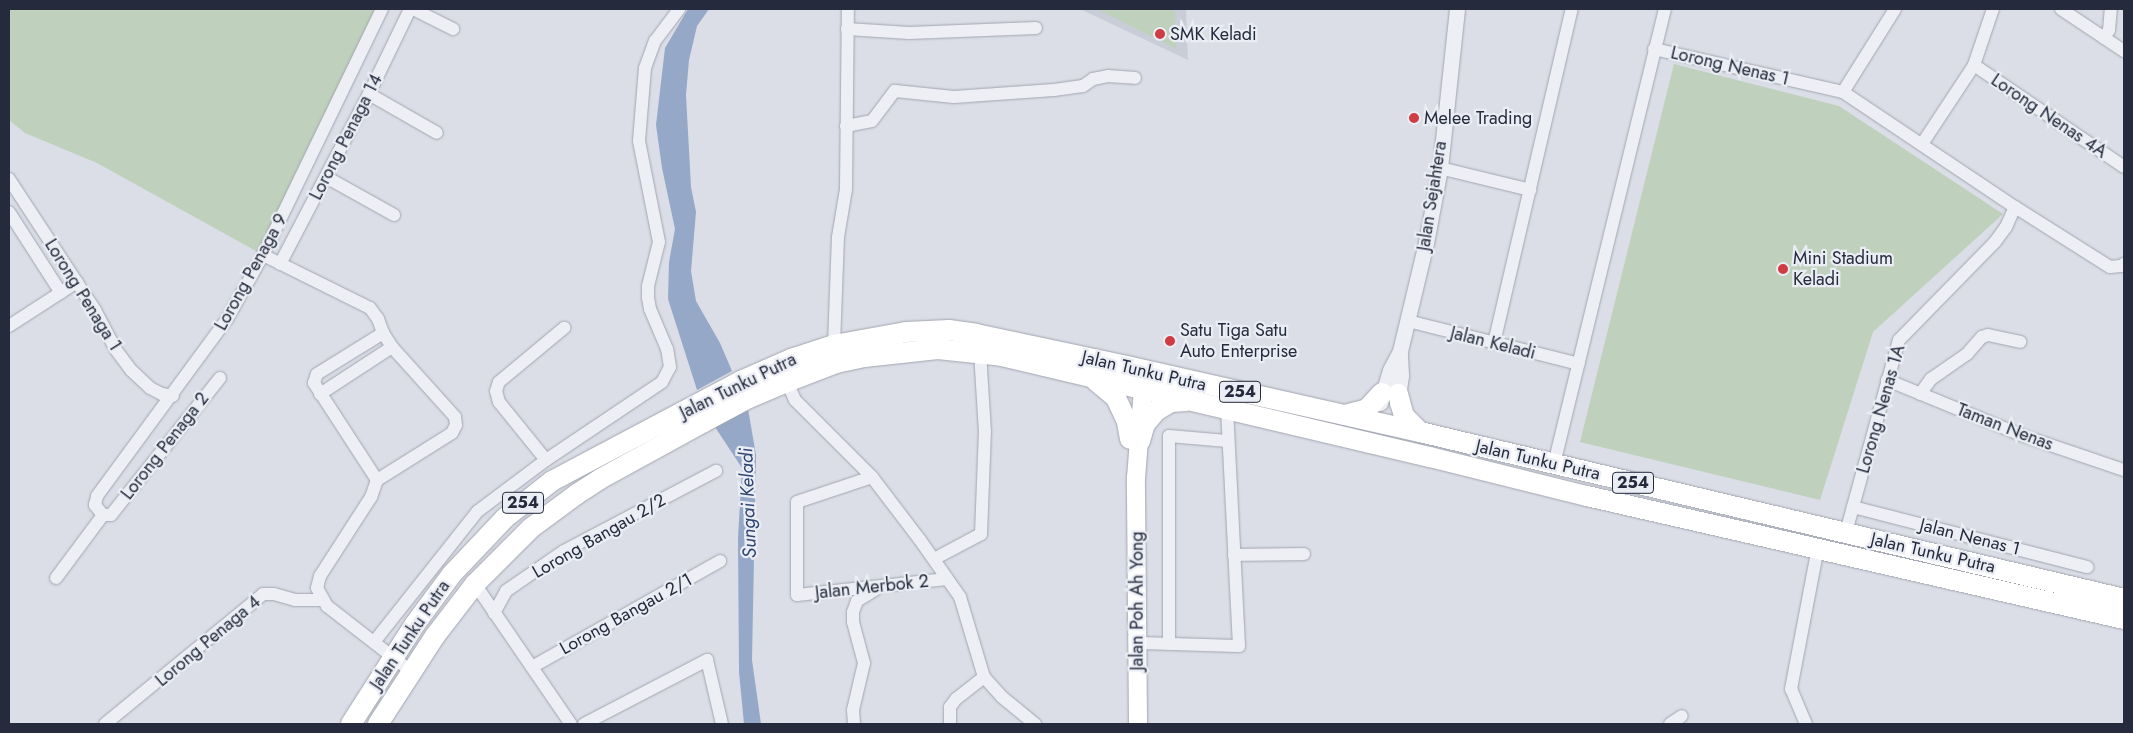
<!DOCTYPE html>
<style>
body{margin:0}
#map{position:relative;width:2133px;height:733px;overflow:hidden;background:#dbdee6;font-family:Jost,sans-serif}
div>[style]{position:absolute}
.built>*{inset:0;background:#c9cdd8}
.green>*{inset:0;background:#bfd0bc}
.water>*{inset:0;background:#95a8c7}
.roads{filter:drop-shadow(0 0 1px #a1a5b0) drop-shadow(0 0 1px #a1a5b0)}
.minor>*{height:12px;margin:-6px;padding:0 6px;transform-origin:6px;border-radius:6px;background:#eeeff4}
.tertiary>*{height:15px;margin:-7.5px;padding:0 7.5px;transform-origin:7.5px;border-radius:7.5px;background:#eeeff4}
.secondary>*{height:18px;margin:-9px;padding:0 9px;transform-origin:9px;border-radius:9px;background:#fff}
.primary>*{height:20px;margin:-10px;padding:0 10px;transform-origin:10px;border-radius:10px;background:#fff}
.dots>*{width:14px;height:14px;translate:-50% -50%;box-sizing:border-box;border:2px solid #eaedf4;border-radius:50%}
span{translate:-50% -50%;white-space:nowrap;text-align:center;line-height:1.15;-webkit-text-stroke:4.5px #eaedf4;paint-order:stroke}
.shield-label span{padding:1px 4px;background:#eaedf4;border:1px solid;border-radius:4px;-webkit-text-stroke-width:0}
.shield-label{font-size:16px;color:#252b3c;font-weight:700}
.poi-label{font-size:18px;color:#252b3c}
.left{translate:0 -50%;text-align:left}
.street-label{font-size:18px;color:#252b3c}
.water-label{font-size:19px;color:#2f4570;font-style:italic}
.frame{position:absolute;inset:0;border:10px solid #252b3c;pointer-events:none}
</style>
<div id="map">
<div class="built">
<div style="clip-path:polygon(1080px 9px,1186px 9px,1188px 60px)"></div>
</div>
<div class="green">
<div style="clip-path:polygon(9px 9px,382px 9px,263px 255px,97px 163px,25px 133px,9px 120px)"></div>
<div style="clip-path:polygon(1097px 9px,1175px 9px,1176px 49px)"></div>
<div style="clip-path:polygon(1674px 64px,1839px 106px,2003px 214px,1873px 332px,1820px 500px,1580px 442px)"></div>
</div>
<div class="water">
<div style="clip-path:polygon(688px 9px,709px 9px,697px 26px,689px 60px,686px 95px,691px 187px,696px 212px,691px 271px,696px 301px,720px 343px,732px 371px,697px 390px,668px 299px,669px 262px,675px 229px,662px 168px,656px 125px,665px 48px)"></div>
<div style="clip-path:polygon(748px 409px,756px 455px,752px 660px,761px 724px,744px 724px,739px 672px,738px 538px,742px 468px,715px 427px)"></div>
</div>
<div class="roads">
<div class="minor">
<div style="left:413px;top:9px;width:45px;rotate:26.6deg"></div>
<div style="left:2061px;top:9px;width:76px;rotate:33.7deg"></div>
<div style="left:847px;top:29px;width:62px;rotate:3.7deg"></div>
<div style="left:909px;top:33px;width:127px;rotate:-2.3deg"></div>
<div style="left:2104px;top:38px;width:9px;rotate:-58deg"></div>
<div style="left:2109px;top:30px;width:21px;rotate:-85deg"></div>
<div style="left:1654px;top:49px;width:194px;rotate:12.8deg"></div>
<div style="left:1843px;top:92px;width:207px;rotate:33.8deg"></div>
<div style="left:2015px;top:207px;width:112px;rotate:32.3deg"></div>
<div style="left:2110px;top:267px;width:11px;rotate:-5deg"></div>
<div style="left:2121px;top:266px;width:4px;rotate:-34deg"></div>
<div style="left:1974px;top:65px;width:181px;rotate:34.2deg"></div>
<div style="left:1843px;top:92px;width:98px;rotate:-57.9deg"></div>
<div style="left:369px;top:94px;width:78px;rotate:29.8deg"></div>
<div style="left:846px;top:126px;width:26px;rotate:-11deg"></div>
<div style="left:872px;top:121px;width:38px;rotate:-53deg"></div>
<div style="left:895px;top:91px;width:59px;rotate:5.8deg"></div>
<div style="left:954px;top:97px;width:100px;rotate:-4deg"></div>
<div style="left:1054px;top:90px;width:29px;rotate:-8deg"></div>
<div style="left:1083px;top:86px;width:12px;rotate:-35deg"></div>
<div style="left:1093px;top:79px;width:15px;rotate:-11deg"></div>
<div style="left:1108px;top:76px;width:27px;rotate:4deg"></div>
<div style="left:1922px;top:144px;width:95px;rotate:-56.6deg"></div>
<div style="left:1974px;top:65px;width:59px;rotate:-71.3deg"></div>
<div style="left:1440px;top:168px;width:93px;rotate:13.7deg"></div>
<div style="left:326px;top:177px;width:78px;rotate:29.2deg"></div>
<div style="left:9px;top:179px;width:157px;rotate:56.7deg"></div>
<div style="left:95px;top:310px;width:45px;rotate:62.3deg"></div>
<div style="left:116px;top:350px;width:26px;rotate:53deg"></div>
<div style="left:132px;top:371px;width:25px;rotate:43deg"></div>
<div style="left:150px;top:388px;width:13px;rotate:27deg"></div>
<div style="left:162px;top:394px;width:11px;rotate:10deg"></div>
<div style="left:9px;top:212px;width:96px;rotate:57.3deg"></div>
<div style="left:263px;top:255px;width:119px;rotate:26.4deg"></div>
<div style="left:370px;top:308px;width:14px;rotate:54deg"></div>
<div style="left:378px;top:319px;width:15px;rotate:70deg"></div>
<div style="left:383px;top:333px;width:17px;rotate:57deg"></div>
<div style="left:392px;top:347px;width:94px;rotate:48deg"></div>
<div style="left:455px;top:417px;width:8px;rotate:83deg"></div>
<div style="left:456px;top:425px;width:9px;rotate:117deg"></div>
<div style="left:452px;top:433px;width:89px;rotate:147.9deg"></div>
<div style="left:280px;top:264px;width:192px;rotate:-62.4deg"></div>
<div style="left:369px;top:94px;width:94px;rotate:-64.2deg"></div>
<div style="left:1408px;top:321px;width:176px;rotate:14.1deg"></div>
<div style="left:9px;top:326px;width:81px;rotate:-32.9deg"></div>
<div style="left:1494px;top:343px;width:343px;rotate:-76.9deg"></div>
<div style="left:834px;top:345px;width:108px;rotate:-87.9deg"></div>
<div style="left:838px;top:237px;width:49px;rotate:-80.5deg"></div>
<div style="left:846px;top:189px;width:180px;rotate:-89.4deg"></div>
<div style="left:1887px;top:380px;width:145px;rotate:22.3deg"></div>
<div style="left:2021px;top:435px;width:109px;rotate:18.8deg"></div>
<div style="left:787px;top:382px;width:20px;rotate:66deg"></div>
<div style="left:795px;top:400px;width:109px;rotate:45deg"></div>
<div style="left:872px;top:477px;width:79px;rotate:52.7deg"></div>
<div style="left:920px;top:540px;width:70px;rotate:54.9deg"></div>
<div style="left:960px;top:597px;width:84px;rotate:73.3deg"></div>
<div style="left:984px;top:677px;width:27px;rotate:48deg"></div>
<div style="left:1002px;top:697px;width:43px;rotate:39.3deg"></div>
<div style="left:320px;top:394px;width:86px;rotate:-33.1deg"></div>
<div style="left:1920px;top:394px;width:19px;rotate:-54deg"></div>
<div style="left:1931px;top:379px;width:44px;rotate:-34.8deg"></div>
<div style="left:1967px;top:354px;width:23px;rotate:-49deg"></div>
<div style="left:1982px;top:337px;width:6px;rotate:-18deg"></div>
<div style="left:1988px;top:335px;width:33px;rotate:12deg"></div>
<div style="left:546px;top:460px;width:75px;rotate:-129deg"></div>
<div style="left:499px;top:402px;width:11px;rotate:-105deg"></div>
<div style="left:496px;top:391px;width:9px;rotate:-72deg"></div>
<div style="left:499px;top:382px;width:85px;rotate:-39.7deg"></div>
<div style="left:1554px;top:464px;width:468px;rotate:-76.3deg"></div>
<div style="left:872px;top:477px;width:79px;rotate:161.6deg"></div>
<div style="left:797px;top:502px;width:93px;rotate:90deg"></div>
<div style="left:797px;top:595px;width:151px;rotate:-6.1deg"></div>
<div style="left:377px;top:480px;width:18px;rotate:109deg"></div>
<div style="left:371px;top:497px;width:94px;rotate:122.8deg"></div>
<div style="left:320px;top:576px;width:12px;rotate:104deg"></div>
<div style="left:317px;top:588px;width:21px;rotate:61deg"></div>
<div style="left:327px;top:606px;width:108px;rotate:37.8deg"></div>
<div style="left:377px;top:480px;width:116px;rotate:-123deg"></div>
<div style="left:314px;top:383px;width:9px;rotate:-72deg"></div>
<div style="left:317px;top:374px;width:78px;rotate:-31.8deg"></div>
<div style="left:1853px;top:507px;width:242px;rotate:14.4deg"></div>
<div style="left:103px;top:515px;width:13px;rotate:-129deg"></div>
<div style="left:95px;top:505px;width:9px;rotate:-77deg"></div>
<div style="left:97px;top:496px;width:220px;rotate:-53.7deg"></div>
<div style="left:227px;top:319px;width:73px;rotate:-60.6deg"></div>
<div style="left:263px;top:255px;width:273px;rotate:-64.2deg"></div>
<div style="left:103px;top:515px;width:8px"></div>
<div style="left:111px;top:515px;width:175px;rotate:-51.5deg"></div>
<div style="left:1846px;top:532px;width:199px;rotate:-74.6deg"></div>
<div style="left:1899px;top:340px;width:137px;rotate:-45.6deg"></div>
<div style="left:1995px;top:242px;width:19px;rotate:-54deg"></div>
<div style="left:2006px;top:227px;width:22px;rotate:-66deg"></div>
<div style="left:1234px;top:555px;width:70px;rotate:-0.8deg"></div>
<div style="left:934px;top:559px;width:53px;rotate:-28deg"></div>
<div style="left:981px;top:534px;width:102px;rotate:-87.8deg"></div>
<div style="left:985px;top:432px;width:80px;rotate:-93.6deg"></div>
<div style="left:56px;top:578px;width:79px;rotate:-53.3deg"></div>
<div style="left:475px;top:584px;width:170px;rotate:55.6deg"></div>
<div style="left:494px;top:613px;width:25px;rotate:-61deg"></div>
<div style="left:506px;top:591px;width:70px;rotate:-34.6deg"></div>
<div style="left:564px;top:551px;width:172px;rotate:-27.8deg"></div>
<div style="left:374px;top:642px;width:167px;rotate:-51.6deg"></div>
<div style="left:478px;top:511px;width:85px;rotate:-36.9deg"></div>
<div style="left:546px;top:460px;width:140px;rotate:-33.9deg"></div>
<div style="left:662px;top:382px;width:17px;rotate:-62deg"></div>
<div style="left:670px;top:367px;width:18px;rotate:-99deg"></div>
<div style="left:667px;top:349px;width:43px;rotate:-113deg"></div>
<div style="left:650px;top:309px;width:11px;rotate:-100deg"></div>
<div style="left:648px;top:298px;width:12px;rotate:-90deg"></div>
<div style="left:648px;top:286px;width:45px;rotate:-76deg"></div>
<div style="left:659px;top:242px;width:103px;rotate:-101.2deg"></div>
<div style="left:639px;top:141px;width:73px;rotate:-85.3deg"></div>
<div style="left:645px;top:68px;width:29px;rotate:-70deg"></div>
<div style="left:655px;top:41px;width:40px;rotate:-53deg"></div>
<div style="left:1138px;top:643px;width:101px;rotate:1.7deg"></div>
<div style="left:1239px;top:646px;width:236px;rotate:-92.9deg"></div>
<div style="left:1169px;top:644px;width:208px;rotate:-90deg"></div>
<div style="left:1169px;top:436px;width:58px;rotate:4.9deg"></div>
<div style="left:532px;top:667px;width:216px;rotate:-29.4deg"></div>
<div style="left:105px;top:724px;width:205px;rotate:-39.4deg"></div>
<div style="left:263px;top:594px;width:11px"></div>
<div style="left:274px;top:594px;width:22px;rotate:16deg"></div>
<div style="left:295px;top:600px;width:27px"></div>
<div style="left:584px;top:724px;width:139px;rotate:-27.5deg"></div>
<div style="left:707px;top:660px;width:66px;rotate:76.8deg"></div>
<div style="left:854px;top:724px;width:14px;rotate:-94deg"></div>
<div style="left:853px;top:710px;width:48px;rotate:-76.8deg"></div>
<div style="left:864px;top:663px;width:42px;rotate:-105deg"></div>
<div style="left:853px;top:622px;width:10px;rotate:-90deg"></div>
<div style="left:853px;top:612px;width:12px;rotate:-70deg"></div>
<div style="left:857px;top:601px;width:22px;rotate:-32deg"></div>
<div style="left:950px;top:724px;width:17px;rotate:-90deg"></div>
<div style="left:950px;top:707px;width:10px;rotate:-53deg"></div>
<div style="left:956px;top:699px;width:36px;rotate:-38deg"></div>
<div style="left:1670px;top:724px;width:14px;rotate:-34deg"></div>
<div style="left:1806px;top:724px;width:38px;rotate:-113deg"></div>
<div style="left:1791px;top:689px;width:144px;rotate:-79.2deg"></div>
</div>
<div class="tertiary">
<div style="left:1380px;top:403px;width:34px;rotate:-73deg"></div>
<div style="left:1390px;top:370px;width:21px;rotate:-62deg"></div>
<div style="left:1400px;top:351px;width:111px;rotate:-76.5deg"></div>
<div style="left:1426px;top:243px;width:76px;rotate:-79.4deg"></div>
<div style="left:1440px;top:168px;width:160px;rotate:-83.9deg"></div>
<div style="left:1397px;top:404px;width:29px;rotate:-82deg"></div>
<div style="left:1401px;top:375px;width:22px;rotate:-93deg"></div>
</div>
<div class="secondary">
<div style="left:1138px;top:724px;width:246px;rotate:-90.5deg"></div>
<div style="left:1136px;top:478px;width:102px;rotate:-85.5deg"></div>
</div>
<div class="primary">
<div style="left:1096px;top:381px;width:26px;rotate:40deg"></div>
<div style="left:1116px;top:398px;width:26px;rotate:65deg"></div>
<div style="left:1127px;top:422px;width:17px;rotate:80deg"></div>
<div style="left:1398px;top:394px;width:23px;rotate:75deg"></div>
<div style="left:1404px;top:416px;width:23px;rotate:45deg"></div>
<div style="left:1345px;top:415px;width:23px;rotate:-15deg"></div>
<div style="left:1367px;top:409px;width:22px;rotate:-47deg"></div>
<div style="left:1140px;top:441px;width:18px;rotate:-74deg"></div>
<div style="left:1145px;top:424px;width:17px;rotate:-50deg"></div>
<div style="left:1156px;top:411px;width:17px;rotate:-31deg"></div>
<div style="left:1171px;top:402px;width:15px;rotate:-4deg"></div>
<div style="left:351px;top:724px;width:119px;rotate:-57.4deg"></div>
<div style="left:415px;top:624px;width:62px;rotate:-53.5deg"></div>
<div style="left:452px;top:574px;width:77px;rotate:-46.6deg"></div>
<div style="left:505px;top:518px;width:60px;rotate:-38.2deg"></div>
<div style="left:552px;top:481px;width:214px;rotate:-27.9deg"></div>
<div style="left:741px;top:381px;width:55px;rotate:-23.7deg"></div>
<div style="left:791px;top:359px;width:45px;rotate:-18deg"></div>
<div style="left:834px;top:345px;width:73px;rotate:-10.2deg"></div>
<div style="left:906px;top:332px;width:43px;rotate:-2.7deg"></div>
<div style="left:949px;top:330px;width:27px;rotate:8deg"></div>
<div style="left:976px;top:334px;width:158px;rotate:12deg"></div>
<div style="left:1131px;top:367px;width:296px;rotate:12.7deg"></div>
<div style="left:1420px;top:432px;width:724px;rotate:13.34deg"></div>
<div style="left:378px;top:724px;width:105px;rotate:-57.1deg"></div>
<div style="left:435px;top:636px;width:66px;rotate:-52.4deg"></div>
<div style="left:475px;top:584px;width:79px;rotate:-45deg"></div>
<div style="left:531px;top:528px;width:57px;rotate:-36.5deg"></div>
<div style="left:577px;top:494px;width:27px;rotate:-33deg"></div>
<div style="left:600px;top:479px;width:119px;rotate:-28.7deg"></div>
<div style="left:704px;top:422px;width:51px;rotate:-28.1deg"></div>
<div style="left:749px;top:398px;width:41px;rotate:-22.8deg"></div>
<div style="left:787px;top:382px;width:53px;rotate:-21.2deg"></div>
<div style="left:836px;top:363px;width:29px;rotate:-12deg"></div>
<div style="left:864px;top:357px;width:74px;rotate:-6.2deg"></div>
<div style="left:938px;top:349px;width:64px;rotate:6.2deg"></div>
<div style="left:1002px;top:356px;width:440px;rotate:13.3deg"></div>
<div style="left:1430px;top:457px;width:162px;rotate:14deg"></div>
<div style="left:1587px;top:496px;width:551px;rotate:12.9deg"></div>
</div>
</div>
<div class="dots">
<div style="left:1160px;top:34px;background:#cf3c43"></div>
<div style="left:1414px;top:118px;background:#cf3c43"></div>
<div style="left:1783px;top:269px;background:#cf3c43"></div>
<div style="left:1170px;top:341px;background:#cf3c43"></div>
</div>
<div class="shield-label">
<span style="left:1240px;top:392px">254</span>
<span style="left:1633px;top:483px">254</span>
<span style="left:523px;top:503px">254</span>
</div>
<div class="poi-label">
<span class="left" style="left:1170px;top:34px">SMK Keladi</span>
<span class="left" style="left:1424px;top:118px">Melee Trading</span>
<span class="left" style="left:1793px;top:269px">Mini Stadium<br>Keladi</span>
<span class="left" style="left:1180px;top:341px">Satu Tiga Satu<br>Auto Enterprise</span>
</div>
<div class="street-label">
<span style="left:1730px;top:66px;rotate:13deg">Lorong Nenas 1</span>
<span style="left:2049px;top:116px;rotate:34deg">Lorong Nenas 4A</span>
<span style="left:346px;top:137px;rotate:-63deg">Lorong Penaga 14</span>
<span style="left:1432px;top:196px;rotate:-81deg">Jalan Sejahtera</span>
<span style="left:251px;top:272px;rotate:-61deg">Lorong Penaga 9</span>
<span style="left:83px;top:295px;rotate:58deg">Lorong Penaga 1</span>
<span style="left:1493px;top:343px;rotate:14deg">Jalan Keladi</span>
<span style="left:1144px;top:371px;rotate:13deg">Jalan Tunku Putra</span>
<span style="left:738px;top:386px;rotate:-26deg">Jalan Tunku Putra</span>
<span style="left:1881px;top:409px;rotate:-74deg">Lorong Nenas 1A</span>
<span style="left:2005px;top:427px;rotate:21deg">Taman Nenas</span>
<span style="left:165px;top:446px;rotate:-52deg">Lorong Penaga 2</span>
<span style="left:1538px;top:460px;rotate:13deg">Jalan Tunku Putra</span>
<span style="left:599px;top:536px;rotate:-30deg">Lorong Bangau 2/2</span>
<span style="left:1970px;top:537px;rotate:14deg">Jalan Nenas 1</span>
<span style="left:1933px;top:553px;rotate:13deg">Jalan Tunku Putra</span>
<span style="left:872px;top:587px;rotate:-6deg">Jalan Merbok 2</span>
<span style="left:1137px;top:601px;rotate:-90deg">Jalan Poh Ah Yong</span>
<span style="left:626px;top:614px;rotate:-29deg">Lorong Bangau 2/1</span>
<span style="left:410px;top:635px;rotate:-56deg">Jalan Tunku Putra</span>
<span style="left:208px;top:641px;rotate:-40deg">Lorong Penaga 4</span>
</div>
<div class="water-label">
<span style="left:748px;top:503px;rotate:-92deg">Sungai Keladi</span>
</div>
<div class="frame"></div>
</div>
